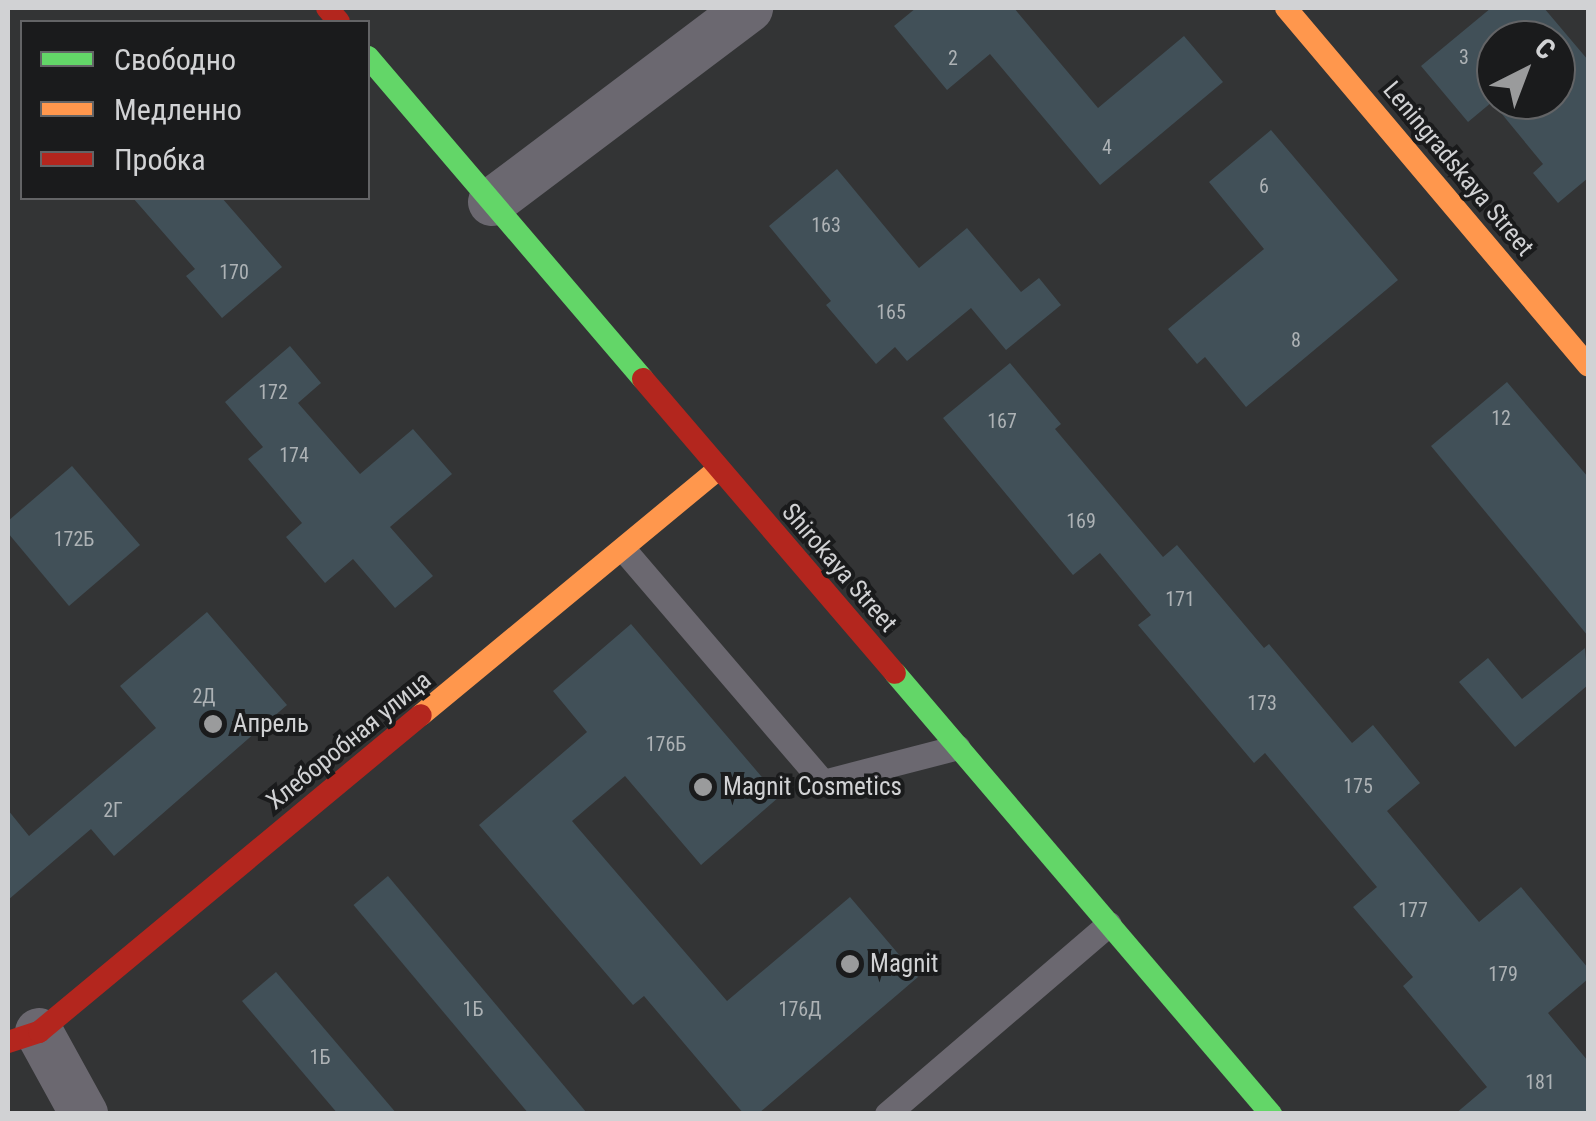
<!DOCTYPE html>
<meta charset="utf-8">
<style>
body{margin:0}
#map{position:relative;width:1596px;height:1121px;overflow:hidden;background:#333435;font-family:"Roboto Condensed",sans-serif}
div>[style]{position:absolute}
[style*='--x']{left:calc(var(--x)*1px);top:calc(var(--y)*1px);width:calc(var(--w)*1px);rotate:calc(var(--a)*1deg)}
.building>*{inset:0;background:#415058;transform-origin:0 0}
.lane>*{height:25px;margin:-12.5px;padding:0 12.5px;transform-origin:12.5px;border-radius:12.5px;background:#6b6870}
.street>*{height:48px;margin:-24px;padding:0 24px;transform-origin:24px;border-radius:24px;background:#6b6870}
.fast>*{height:22px;margin:-11px;padding:0 11px;transform-origin:11px;border-radius:11px;background:#63d668}
.slow>*{height:22px;margin:-11px;padding:0 11px;transform-origin:11px;border-radius:11px;background:#ff974d}
.jam>*{height:22px;margin:-11px;padding:0 11px;transform-origin:11px;border-radius:11px;background:#b3261e}
.dots>*{width:28px;height:28px;translate:-50% -50%;box-sizing:border-box;border:5px solid #1a1b1c;border-radius:50%}
span{translate:-50% -50%;white-space:nowrap;text-align:center;line-height:1.15;-webkit-text-stroke:8px #1a1b1c;paint-order:stroke}
.number-label{font-size:20px;color:#adb2b5}
.number-label span{-webkit-text-stroke-width:0}
.street-label{font-size:25px;color:#d1d2d4}
.poi-label{font-size:25px;color:#d1d2d4}
.left{translate:0 -50%;text-align:left}
.frame{position:absolute;inset:0;border:10px solid #d1d2d4;pointer-events:none}
.legend{position:absolute;left:20px;top:20px;width:350px;height:180px;box-sizing:border-box;background:#1a1b1c;border:2px solid #636466;margin:0;padding:12px 18px;list-style:none;font-size:30px;color:#d1d2d4}
.legend li{display:flex;align-items:center;gap:20px;height:50px}
.legend b{width:50px;border:2px solid #636466}
.north{position:absolute;left:1476px;top:20px;width:100px;height:100px;box-sizing:border-box;background:#1a1b1c;border:2px solid #636466;border-radius:50%;rotate:42deg;font-size:28px;font-weight:700;line-height:40px;text-align:center;color:#d1d2d4}
.north::after{content:'';display:block;margin:auto;width:35px;height:45px;background:#9a9b9c;clip-path:polygon(50% 0,100% 100%,50% 72%,0 100%)}
</style>
<div id="map">
<div class="building">
<div style="clip-path:polygon(916px 8px,1014px 8px,1098px 108px,1184px 36px,1223px 82px,1100px 185px,990px 54px,947px 90px,894px 26px)"></div>
<div style="clip-path:polygon(evenodd,1491px 8px,1544px 8px,1588px 60px,1588px 178px,1558px 203px,1533px 173px,1543px 164px,1492px 102px,1468px 122px,1421px 66px,1491px 8px,1496px 40px,1556px 40px,1556px 100px,1496px 100px,1496px 40px)"></div>
<div style="clip-path:polygon(1271px 130px,1398px 280px,1246px 407px,1205px 357px,1197px 364px,1168px 329px,1264px 249px,1209px 182px)"></div>
<div style="clip-path:polygon(837px 169px,919px 268px,967px 228px,1021px 292px,1039px 278px,1061px 305px,1006px 350px,971px 308px,907px 361px,895px 347px,876px 364px,826px 305px,831px 301px,769px 226px)"></div>
<div style="clip-path:polygon(133px 198px,222px 198px,282px 267px,222px 318px,186px 276px,195px 269px)"></div>
<div style="clip-path:polygon(290px 346px,321px 383px,298px 403px,360px 474px,413px 429px,452px 474px,390px 527px,433px 576px,395px 608px,353px 559px,325px 583px,286px 537px,302px 523px,248px 459px,263px 447px,225px 402px)"></div>
<div style="clip-path:polygon(1010px 363px,1061px 424px,1055px 429px,1163px 557px,1177px 545px,1264px 648px,1269px 644px,1352px 743px,1373px 725px,1420px 783px,1387px 811px,1479px 922px,1521px 887px,1588px 968px,1588px 979px,1548px 1013px,1588px 1061px,1588px 1114px,1455px 1114px,1487px 1087px,1403px 986px,1413px 977px,1353px 907px,1377px 887px,1265px 753px,1254px 763px,1170px 663px,1138px 625px,1151px 615px,1100px 553px,1073px 575px,943px 418px)"></div>
<div style="clip-path:polygon(1507px 382px,1588px 477px,1588px 636px,1431px 446px)"></div>
<div style="clip-path:polygon(72px 466px,140px 545px,69px 606px,8px 533px,8px 521px)"></div>
<div style="clip-path:polygon(207px 612px,287px 705px,114px 856px,91px 829px,8px 900px,8px 810px,29px 836px,156px 728px,120px 686px)"></div>
<div style="clip-path:polygon(631px 624px,779px 797px,701px 865px,625px 776px,572px 821px,727px 1001px,850px 897px,918px 977px,758px 1114px,744px 1114px,644px 996px,633px 1005px,479px 825px,587px 732px,553px 691px)"></div>
<div style="clip-path:polygon(1585px 648px,1588px 685px,1515px 747px,1459px 682px,1488px 658px,1522px 699px)"></div>
<div style="left:388px;top:876px;width:313px;height:45px;rotate:50deg"></div>
<div style="clip-path:polygon(276px 972px,397px 1114px,338px 1114px,242px 1001px)"></div>
</div>
<div class="lane">
<div style="--x:624;--y:550;--w:306;--a:49.4"></div>
<div style="--x:823;--y:782;--w:139;--a:-14.5"></div>
<div style="--x:887;--y:1114;--w:292;--a:-40.6"></div>
</div>
<div class="street">
<div style="--x:492;--y:202;--w:322;--a:-37"></div>
<div style="--x:39;--y:1032;--w:94;--a:61.2"></div>
</div>
<div class="fast">
<div style="--x:368;--y:57;--w:423;--a:49.5"></div>
<div style="--x:895;--y:673;--w:580;--a:49.55"></div>
</div>
<div class="slow">
<div style="--x:1286;--y:8;--w:468;--a:49.8"></div>
<div style="--x:421;--y:715;--w:386;--a:-39.6"></div>
</div>
<div class="jam">
<div style="--x:327;--y:8;--w:18;--a:49"></div>
<div style="--x:643;--y:379;--w:387;--a:49.4"></div>
<div style="--x:8;--y:1042;--w:33;--a:-18"></div>
<div style="--x:39;--y:1032;--w:496;--a:-39.7"></div>
</div>
<div class="dots">
<div style="left:213px;top:724px;background:#9a9b9c"></div>
<div style="left:703px;top:787px;background:#9a9b9c"></div>
<div style="left:850px;top:964px;background:#9a9b9c"></div>
</div>
<div class="number-label">
<span style="left:1464px;top:57px">3</span>
<span style="left:953px;top:58px">2</span>
<span style="left:1107px;top:147px">4</span>
<span style="left:1264px;top:186px">6</span>
<span style="left:826px;top:225px">163</span>
<span style="left:234px;top:272px">170</span>
<span style="left:891px;top:312px">165</span>
<span style="left:1296px;top:340px">8</span>
<span style="left:273px;top:392px">172</span>
<span style="left:1501px;top:418px">12</span>
<span style="left:1002px;top:421px">167</span>
<span style="left:294px;top:455px">174</span>
<span style="left:1081px;top:521px">169</span>
<span style="left:74px;top:539px">172Б</span>
<span style="left:1180px;top:599px">171</span>
<span style="left:204px;top:696px">2Д</span>
<span style="left:1262px;top:703px">173</span>
<span style="left:666px;top:744px">176Б</span>
<span style="left:1358px;top:786px">175</span>
<span style="left:113px;top:810px">2Г</span>
<span style="left:1413px;top:910px">177</span>
<span style="left:1503px;top:974px">179</span>
<span style="left:473px;top:1009px">1Б</span>
<span style="left:800px;top:1009px">176Д</span>
<span style="left:320px;top:1057px">1Б</span>
<span style="left:1540px;top:1082px">181</span>
</div>
<div class="street-label">
<span style="left:1458px;top:169px;rotate:50deg">Leningradskaya Street</span>
<span style="left:839px;top:568px;rotate:49deg">Shirokaya Street</span>
<span style="left:349px;top:741px;rotate:-39deg">Хлеборобная улица</span>
</div>
<div class="poi-label">
<span class="left" style="left:233px;top:724px">Апрель</span>
<span class="left" style="left:723px;top:787px">Magnit Cosmetics</span>
<span class="left" style="left:870px;top:964px">Magnit</span>
</div>
<div class="frame"></div>
<ul class="legend">
<li><b style="height:12px;background:#63d668"></b>Свободно</li>
<li><b style="height:12px;background:#ff974d"></b>Медленно</li>
<li><b style="height:12px;background:#b3261e"></b>Пробка</li>
</ul>
<div class="north">С</div>
</div>
